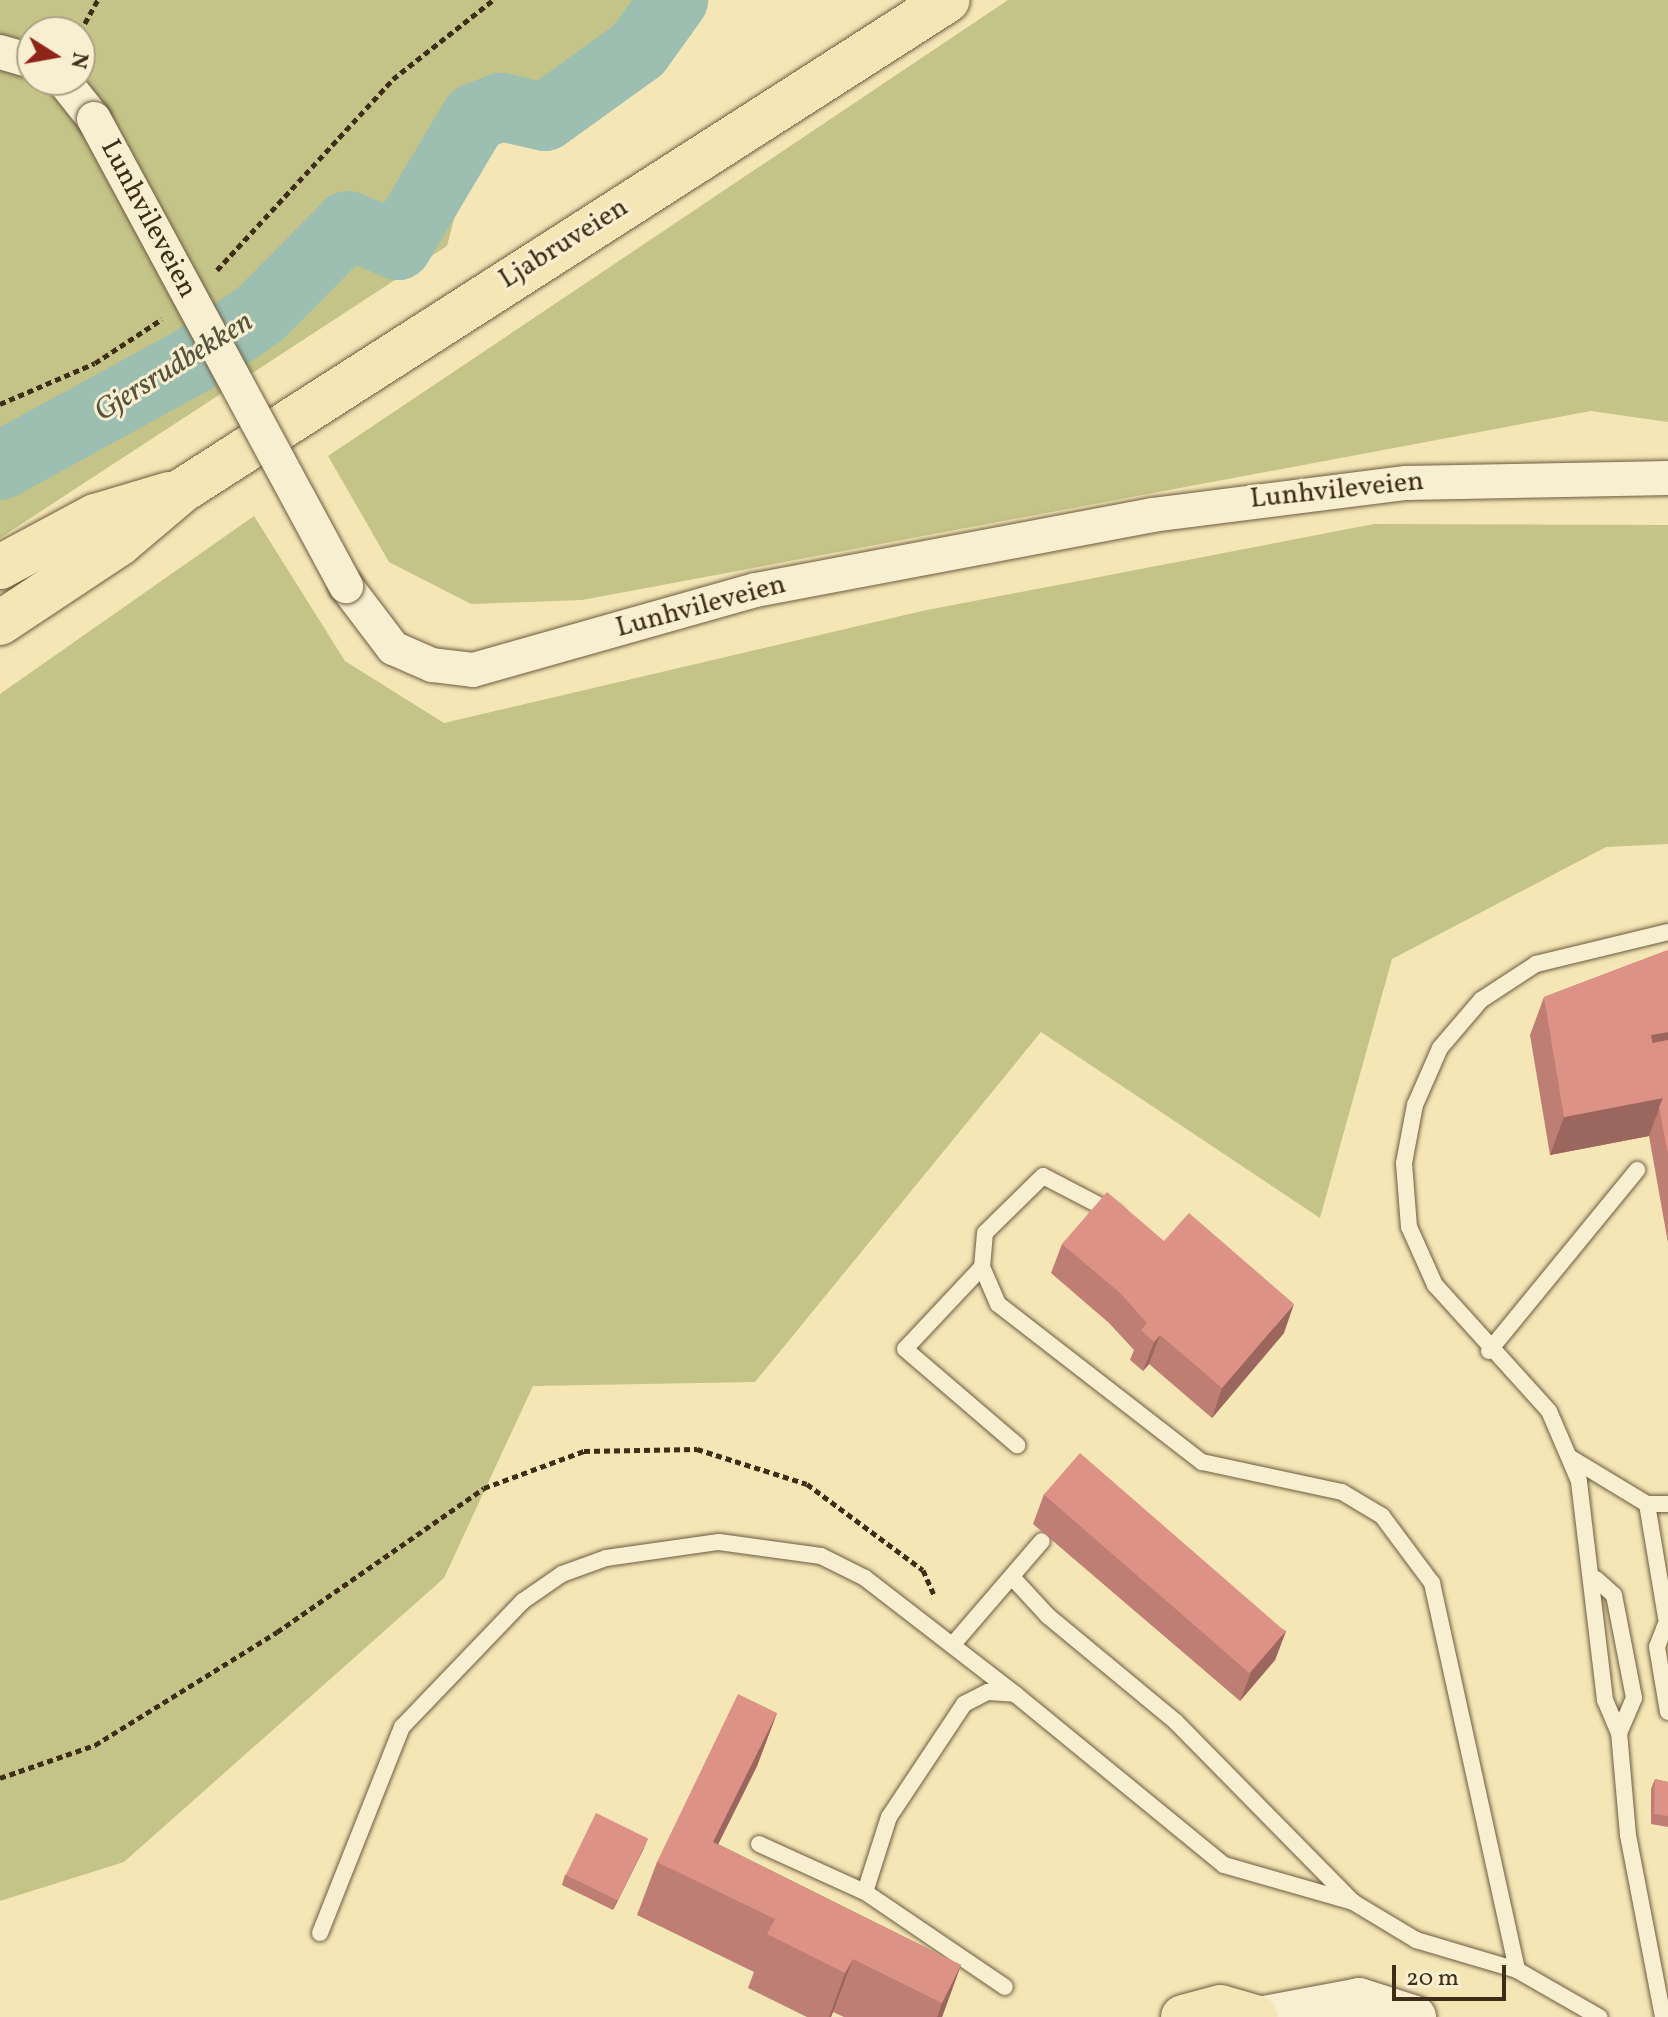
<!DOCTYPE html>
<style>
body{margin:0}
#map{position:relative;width:1668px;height:2017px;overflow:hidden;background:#f5e6b6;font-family:Vollkorn,serif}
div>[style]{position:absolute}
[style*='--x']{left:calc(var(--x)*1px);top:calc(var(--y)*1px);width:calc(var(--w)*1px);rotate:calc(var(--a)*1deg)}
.green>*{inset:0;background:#c4c388}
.river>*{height:68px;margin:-34px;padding:0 34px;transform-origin:34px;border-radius:34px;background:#9cbfb2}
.path>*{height:5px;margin-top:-2.5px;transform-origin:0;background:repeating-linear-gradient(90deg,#3f2e17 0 6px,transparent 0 10px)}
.roads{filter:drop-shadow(0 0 2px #6c5c3f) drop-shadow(0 0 2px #6c5c3f)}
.service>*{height:16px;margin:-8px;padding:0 8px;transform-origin:8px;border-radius:8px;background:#f8efd0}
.minor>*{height:34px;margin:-17px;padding:0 17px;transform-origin:17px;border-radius:17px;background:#f8efd0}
.tertiary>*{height:42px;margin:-21px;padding:0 21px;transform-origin:21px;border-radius:21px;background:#f8efd0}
.primary>*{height:44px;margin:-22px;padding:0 22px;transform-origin:22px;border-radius:22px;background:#f5e6b6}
.trunk>*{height:44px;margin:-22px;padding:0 22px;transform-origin:22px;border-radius:22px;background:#f5e6b6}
.bridges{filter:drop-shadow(0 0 2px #6c5c3f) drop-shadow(0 0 2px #6c5c3f)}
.minor-bridge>*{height:34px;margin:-17px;padding:0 17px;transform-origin:17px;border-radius:17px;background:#f8efd0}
.wall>*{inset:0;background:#be7e73}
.shaded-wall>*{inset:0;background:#9b665e}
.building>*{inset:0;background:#dd9286;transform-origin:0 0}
span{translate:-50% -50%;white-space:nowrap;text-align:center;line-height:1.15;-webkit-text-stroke:6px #f8efd0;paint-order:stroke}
.street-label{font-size:28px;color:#3f2e17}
.water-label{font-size:30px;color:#56523e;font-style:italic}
.north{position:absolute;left:16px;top:16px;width:80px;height:80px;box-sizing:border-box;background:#f8efd0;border:2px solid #aea286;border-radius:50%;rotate:101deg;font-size:22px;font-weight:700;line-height:32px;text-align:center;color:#3f2e17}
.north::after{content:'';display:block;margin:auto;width:28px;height:36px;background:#8f2418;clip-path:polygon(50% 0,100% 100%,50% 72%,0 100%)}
.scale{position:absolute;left:1392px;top:1965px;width:114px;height:36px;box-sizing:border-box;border:4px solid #3f2e17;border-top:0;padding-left:10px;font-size:24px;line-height:28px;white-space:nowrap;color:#3f2e17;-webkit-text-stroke:6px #f8efd0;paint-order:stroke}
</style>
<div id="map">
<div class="green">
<div style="clip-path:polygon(evenodd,0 0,674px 0,468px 166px,447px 246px,0 538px,0 0,32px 32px,80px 32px,80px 80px,32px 80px,32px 32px)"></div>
<div style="clip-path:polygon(1008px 0,1668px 0,1668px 422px,1591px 411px,582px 600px,471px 604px,389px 562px,328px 456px)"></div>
<div style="clip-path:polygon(254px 516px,345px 661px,444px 723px,922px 611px,1374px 524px,1668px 525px,1668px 844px,1606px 847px,1392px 959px,1320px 1218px,1041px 1032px,755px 1382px,533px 1386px,444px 1578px,124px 1862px,0 1901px,0 694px)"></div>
</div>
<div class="river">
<div style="--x:0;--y:466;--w:217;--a:-28.7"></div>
<div style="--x:190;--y:362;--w:85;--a:-34.4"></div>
<div style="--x:260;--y:314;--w:125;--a:-45.3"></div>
<div style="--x:348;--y:225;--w:54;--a:22.8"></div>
<div style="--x:398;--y:246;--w:150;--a:-59.2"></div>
<div style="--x:475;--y:117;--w:28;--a:-21"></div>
<div style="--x:501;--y:107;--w:45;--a:12.8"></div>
<div style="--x:545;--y:117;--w:115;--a:-35.8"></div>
<div style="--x:638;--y:50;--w:62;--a:-54.2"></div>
</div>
<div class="path">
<div style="--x:80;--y:32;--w:37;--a:-61"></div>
<div style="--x:217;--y:270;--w:260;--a:-47.3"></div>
<div style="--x:393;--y:79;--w:127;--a:-38.3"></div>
<div style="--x:0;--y:404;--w:103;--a:-23.3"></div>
<div style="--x:95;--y:363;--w:80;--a:-33.3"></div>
<div style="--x:0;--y:1778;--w:101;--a:-19.2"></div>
<div style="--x:95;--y:1745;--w:214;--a:-31.8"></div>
<div style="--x:277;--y:1632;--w:252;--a:-34.8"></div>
<div style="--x:484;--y:1488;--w:107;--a:-20.3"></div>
<div style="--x:584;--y:1451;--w:113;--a:-1"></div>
<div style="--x:697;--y:1449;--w:115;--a:17.7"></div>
<div style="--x:807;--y:1484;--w:144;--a:36.6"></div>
<div style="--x:923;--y:1570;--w:27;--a:66"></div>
</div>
<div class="roads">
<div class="service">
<div style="--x:1116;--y:1214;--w:82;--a:-152.5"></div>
<div style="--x:1043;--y:1176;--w:81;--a:135.5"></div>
<div style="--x:985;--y:1233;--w:34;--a:95"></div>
<div style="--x:982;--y:1267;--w:40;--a:66.6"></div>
<div style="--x:998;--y:1304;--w:258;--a:37.8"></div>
<div style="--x:1202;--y:1462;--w:143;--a:12.1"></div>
<div style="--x:1342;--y:1492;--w:47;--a:31"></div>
<div style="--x:1382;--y:1516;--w:84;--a:53.3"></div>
<div style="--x:1432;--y:1583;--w:396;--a:77.6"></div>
<div style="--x:982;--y:1267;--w:112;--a:133.2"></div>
<div style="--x:905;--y:1349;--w:148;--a:40.6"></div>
<div style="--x:1489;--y:1351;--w:234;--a:-50.7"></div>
<div style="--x:1571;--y:1458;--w:89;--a:31.2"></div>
<div style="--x:1668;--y:1504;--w:21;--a:180"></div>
<div style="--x:1647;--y:1504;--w:127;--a:80.5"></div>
<div style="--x:1012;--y:1577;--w:53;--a:47.3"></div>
<div style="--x:1048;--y:1616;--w:166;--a:39.6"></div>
<div style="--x:1176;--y:1722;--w:252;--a:45.5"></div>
<div style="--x:1353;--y:1902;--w:74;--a:31.1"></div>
<div style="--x:1416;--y:1940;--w:105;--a:16.5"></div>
<div style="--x:1517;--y:1970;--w:95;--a:29.8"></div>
<div style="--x:1596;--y:1579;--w:24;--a:42"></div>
<div style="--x:1614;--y:1595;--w:105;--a:79"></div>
<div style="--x:1634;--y:1698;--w:38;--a:113"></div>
<div style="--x:1665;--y:1626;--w:22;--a:111"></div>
<div style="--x:1657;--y:1647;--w:66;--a:80.4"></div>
<div style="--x:955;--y:1642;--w:133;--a:-49.3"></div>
<div style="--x:759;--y:1844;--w:116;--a:24.4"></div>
<div style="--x:865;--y:1892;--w:79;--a:-72.3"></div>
<div style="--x:889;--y:1817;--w:136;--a:-56.4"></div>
<div style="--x:964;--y:1704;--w:27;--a:-27"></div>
<div style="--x:988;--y:1692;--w:27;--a:4"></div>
<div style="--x:1015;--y:1694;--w:270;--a:39.3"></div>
<div style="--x:1224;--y:1865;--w:134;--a:16"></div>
<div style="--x:865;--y:1892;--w:169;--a:34.2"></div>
<div style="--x:320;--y:1933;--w:222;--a:-68.3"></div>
<div style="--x:402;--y:1727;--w:175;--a:-46.2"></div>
<div style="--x:523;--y:1601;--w:47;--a:-34.7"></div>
<div style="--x:562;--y:1574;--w:47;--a:-20"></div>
<div style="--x:606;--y:1558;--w:114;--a:-8.1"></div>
<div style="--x:719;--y:1542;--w:103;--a:7.8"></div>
<div style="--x:821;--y:1556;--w:49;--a:26.6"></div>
<div style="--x:865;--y:1578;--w:190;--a:37.7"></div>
<div style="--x:1663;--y:2017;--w:185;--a:-100.9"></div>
<div style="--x:1628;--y:1835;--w:102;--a:-95"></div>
<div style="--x:1619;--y:1733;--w:36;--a:-113"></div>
<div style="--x:1605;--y:1700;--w:221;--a:-96.8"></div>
<div style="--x:1579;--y:1481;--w:76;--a:-113.2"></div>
<div style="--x:1549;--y:1411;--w:170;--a:-132.1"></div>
<div style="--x:1435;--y:1285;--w:64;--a:-114.1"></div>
<div style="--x:1409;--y:1227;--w:64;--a:-94.5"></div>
<div style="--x:1404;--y:1163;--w:59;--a:-79.3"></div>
<div style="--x:1415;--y:1105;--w:62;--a:-66.3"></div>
<div style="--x:1440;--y:1048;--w:63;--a:-49.5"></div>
<div style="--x:1481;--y:1000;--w:66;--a:-33.2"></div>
<div style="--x:1536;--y:964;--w:136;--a:-13.6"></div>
</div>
<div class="minor">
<div style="--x:0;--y:52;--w:33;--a:16"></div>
<div style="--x:63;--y:80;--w:50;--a:51.5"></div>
<div style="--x:346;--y:586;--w:78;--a:52.8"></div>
<div style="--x:393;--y:648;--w:43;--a:23.6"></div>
<div style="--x:432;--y:665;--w:41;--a:7"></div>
<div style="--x:473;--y:670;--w:294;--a:-15.8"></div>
<div style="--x:756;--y:590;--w:403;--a:-10.7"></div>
<div style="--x:1152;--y:515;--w:256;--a:-7.2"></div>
<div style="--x:1406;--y:483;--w:262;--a:-1.1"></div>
</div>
<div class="tertiary">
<div style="--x:1265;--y:2017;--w:96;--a:-10.8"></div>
<div style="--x:1359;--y:1999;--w:59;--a:17.8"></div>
</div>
<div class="primary">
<div style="--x:0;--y:567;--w:108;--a:-28.2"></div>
<div style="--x:95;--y:516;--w:77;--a:-16.6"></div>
<div style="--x:0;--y:623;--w:143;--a:-33.6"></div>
<div style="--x:119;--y:544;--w:84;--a:-40.2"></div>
<div style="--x:183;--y:490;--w:908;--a:-32.64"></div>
</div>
<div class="trunk">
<div style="--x:1183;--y:2017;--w:38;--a:-15"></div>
<div style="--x:1220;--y:2007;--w:37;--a:16"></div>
</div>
</div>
<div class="bridges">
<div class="minor-bridge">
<div style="--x:94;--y:119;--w:531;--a:61.65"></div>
</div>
</div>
<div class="wall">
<div style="clip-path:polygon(1668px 950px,1668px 1243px,1649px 1136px,1550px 1155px,1530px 1035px,1544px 997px)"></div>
<div style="clip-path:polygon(1164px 1241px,1284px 1333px,1212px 1418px,1149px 1364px,1143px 1371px,1130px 1360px,1134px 1350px,1109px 1323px,1051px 1273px,1062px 1244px)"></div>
<div style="clip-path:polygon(1044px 1494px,1286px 1631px,1275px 1660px,1240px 1701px,1033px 1524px)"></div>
<div style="clip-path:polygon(777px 1713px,757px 1766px,718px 1844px,961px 1965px,942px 2017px,844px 2017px,833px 2012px,831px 2017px,807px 2017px,748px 1988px,754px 1972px,637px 1915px,657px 1862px)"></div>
<div style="clip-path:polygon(1655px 1779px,1668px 1782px,1668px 1827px,1651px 1824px,1651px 1789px)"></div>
<div style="clip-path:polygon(644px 1848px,613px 1910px,562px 1885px,565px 1875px)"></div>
</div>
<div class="shaded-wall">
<div style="clip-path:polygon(1668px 1032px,1668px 1067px,1637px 1073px,1651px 1035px)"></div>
<div style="clip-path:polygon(1663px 1098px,1649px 1136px,1550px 1155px,1564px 1117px)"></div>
<div style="clip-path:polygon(1294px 1304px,1284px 1333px,1212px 1418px,1222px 1388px)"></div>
<div style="clip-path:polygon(1160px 1335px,1149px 1364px,1143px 1371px,1154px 1342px)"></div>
<div style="clip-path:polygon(1286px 1631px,1275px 1660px,1240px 1701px,1251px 1672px)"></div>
<div style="clip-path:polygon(777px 1713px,757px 1766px,699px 1883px,713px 1842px)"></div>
<div style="clip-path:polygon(648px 1838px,644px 1848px,613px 1910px,617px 1900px)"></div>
<div style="clip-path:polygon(853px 1959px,833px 2012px,831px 2017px,829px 2017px,845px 1973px)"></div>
<div style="clip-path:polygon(961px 1965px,942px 2017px,937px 2017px,942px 2003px)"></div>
</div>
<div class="building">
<div style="clip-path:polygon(1668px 950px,1668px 1032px,1651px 1035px,1663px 1098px,1564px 1117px,1544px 997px)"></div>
<div style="clip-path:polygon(1668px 1040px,1668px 1155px,1659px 1107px,1663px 1098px,1652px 1043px)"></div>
<div style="clip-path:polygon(1107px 1192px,1164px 1241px,1189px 1213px,1294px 1304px,1222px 1388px,1160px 1335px,1154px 1342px,1141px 1330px,1147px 1323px,1120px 1293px,1062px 1244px)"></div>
<div style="left:1080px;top:1453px;width:272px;height:55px;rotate:41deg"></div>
<div style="clip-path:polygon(738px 1694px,777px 1713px,713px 1842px,961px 1965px,942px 2003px,853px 1959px,845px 1973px,767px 1934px,775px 1919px,657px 1862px)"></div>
<div style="clip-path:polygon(1655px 1779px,1668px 1782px,1668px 1816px,1654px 1814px)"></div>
<div style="left:596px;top:1813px;width:58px;height:69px;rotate:26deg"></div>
</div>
<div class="street-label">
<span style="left:148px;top:219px;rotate:62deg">Lunhvileveien</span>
<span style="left:564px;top:244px;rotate:-32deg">Ljabruveien</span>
<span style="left:1337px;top:491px;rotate:-6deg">Lunhvileveien</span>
<span style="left:701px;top:607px;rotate:-15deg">Lunhvileveien</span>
</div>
<div class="water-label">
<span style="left:174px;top:367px;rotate:-32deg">Gjersrudbekken</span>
</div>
<div class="north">N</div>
<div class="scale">20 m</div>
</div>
